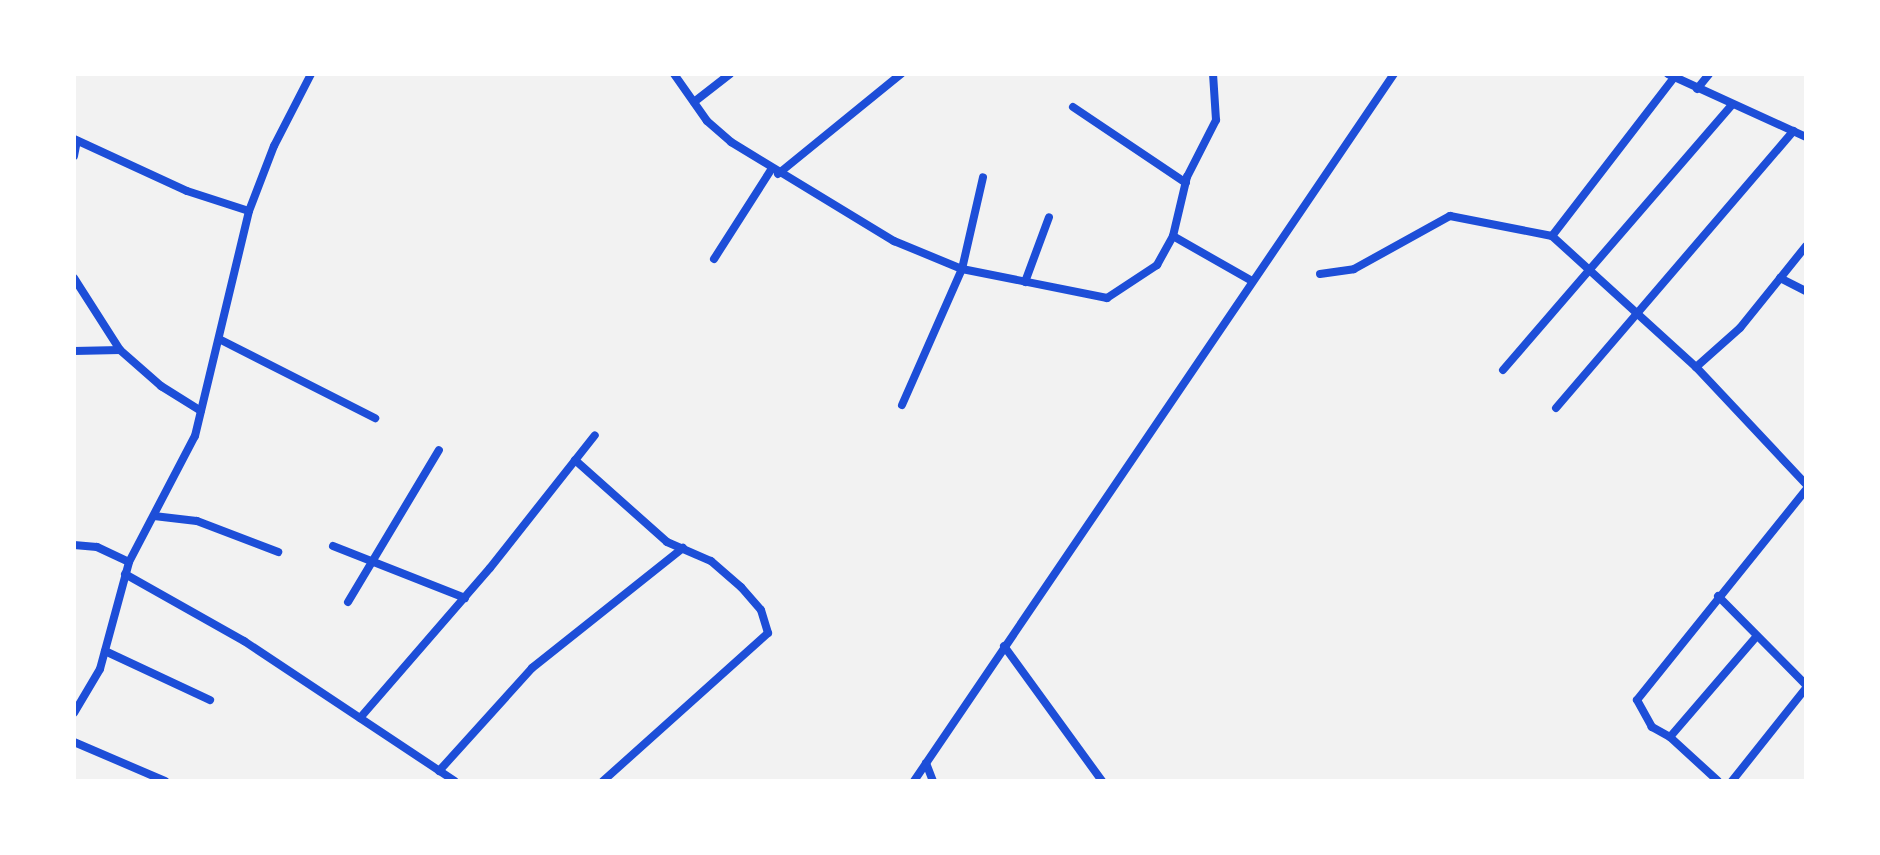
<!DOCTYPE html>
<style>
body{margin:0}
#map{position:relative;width:1880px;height:855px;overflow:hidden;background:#f2f2f2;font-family:"IBM Plex Sans",sans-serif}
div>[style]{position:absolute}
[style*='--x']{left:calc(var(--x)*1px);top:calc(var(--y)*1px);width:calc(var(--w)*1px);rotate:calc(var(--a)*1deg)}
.minor>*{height:8px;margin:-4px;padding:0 4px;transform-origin:4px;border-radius:4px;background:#1d4ed8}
span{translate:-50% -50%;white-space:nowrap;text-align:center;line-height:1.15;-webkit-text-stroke:6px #fff;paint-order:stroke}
.frame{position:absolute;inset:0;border:76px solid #fff;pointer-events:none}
</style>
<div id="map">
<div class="minor">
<div style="--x:674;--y:74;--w:57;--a:54.9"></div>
<div style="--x:707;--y:121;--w:32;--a:41"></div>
<div style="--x:731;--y:142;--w:191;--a:31.3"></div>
<div style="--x:894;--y:241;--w:74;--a:22.4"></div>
<div style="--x:962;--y:269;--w:148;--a:11.3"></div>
<div style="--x:1107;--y:298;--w:60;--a:-33.4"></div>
<div style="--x:1157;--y:265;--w:33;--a:-61"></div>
<div style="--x:1173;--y:236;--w:61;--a:-76.7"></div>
<div style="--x:1187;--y:177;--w:64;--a:-63"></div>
<div style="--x:1216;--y:120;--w:46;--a:-93.7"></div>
<div style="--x:1668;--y:74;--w:152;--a:24.5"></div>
<div style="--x:1697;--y:89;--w:19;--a:-51"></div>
<div style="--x:694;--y:102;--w:46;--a:-37.9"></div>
<div style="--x:1073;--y:107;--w:136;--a:33.9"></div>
<div style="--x:74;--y:139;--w:124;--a:24.7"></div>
<div style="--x:187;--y:191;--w:65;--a:17.9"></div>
<div style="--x:74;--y:156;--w:15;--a:-79"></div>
<div style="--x:778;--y:174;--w:159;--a:-39.1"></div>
<div style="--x:1173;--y:236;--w:91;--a:29.7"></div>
<div style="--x:1552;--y:236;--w:197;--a:-52.4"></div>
<div style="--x:1806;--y:246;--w:105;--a:128.8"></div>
<div style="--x:1740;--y:328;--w:59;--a:138.4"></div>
<div style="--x:1696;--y:367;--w:161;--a:46.8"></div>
<div style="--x:714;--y:259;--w:106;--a:-57.4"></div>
<div style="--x:1320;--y:274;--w:34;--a:-8"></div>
<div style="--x:1354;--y:269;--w:110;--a:-28.9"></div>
<div style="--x:1450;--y:216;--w:104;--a:11.1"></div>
<div style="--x:1552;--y:236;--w:195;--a:42.3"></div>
<div style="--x:74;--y:278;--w:85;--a:57.4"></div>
<div style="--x:120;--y:350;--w:55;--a:41.3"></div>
<div style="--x:161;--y:386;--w:47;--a:32"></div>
<div style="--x:1780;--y:278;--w:29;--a:27"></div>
<div style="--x:1025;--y:282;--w:69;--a:-69.7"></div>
<div style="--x:221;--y:340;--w:173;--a:26.9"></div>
<div style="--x:74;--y:351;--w:46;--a:-1.2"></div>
<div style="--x:1503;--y:370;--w:350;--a:-49.2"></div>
<div style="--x:902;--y:405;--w:149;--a:-66.2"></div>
<div style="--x:962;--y:269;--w:94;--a:-77.1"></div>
<div style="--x:1556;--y:408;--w:365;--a:-49.4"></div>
<div style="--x:575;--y:460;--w:123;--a:41.7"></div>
<div style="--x:667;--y:542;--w:48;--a:23.4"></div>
<div style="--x:711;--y:561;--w:40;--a:41"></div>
<div style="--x:741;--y:587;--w:30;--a:49"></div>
<div style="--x:761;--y:610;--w:24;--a:73"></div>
<div style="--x:768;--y:633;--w:222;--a:138.1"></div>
<div style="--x:154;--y:516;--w:43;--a:6.6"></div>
<div style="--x:197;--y:521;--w:87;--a:20.9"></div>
<div style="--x:74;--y:545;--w:23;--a:5"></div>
<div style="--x:97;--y:547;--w:35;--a:25"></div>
<div style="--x:333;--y:546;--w:142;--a:21.5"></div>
<div style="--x:125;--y:574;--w:137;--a:29.4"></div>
<div style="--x:244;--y:641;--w:253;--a:33.6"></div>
<div style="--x:1718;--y:596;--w:125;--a:45.3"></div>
<div style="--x:348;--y:602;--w:177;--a:-59.1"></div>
<div style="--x:1004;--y:646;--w:167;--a:54"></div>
<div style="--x:105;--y:651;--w:116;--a:25"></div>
<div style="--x:74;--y:713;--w:51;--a:-59.4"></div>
<div style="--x:100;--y:669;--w:111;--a:-74.8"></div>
<div style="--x:129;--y:562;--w:142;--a:-62.4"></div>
<div style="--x:195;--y:436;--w:231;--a:-76.5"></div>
<div style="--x:249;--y:211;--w:70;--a:-69"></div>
<div style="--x:274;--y:146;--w:81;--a:-62.8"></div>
<div style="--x:360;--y:718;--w:198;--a:-49.1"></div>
<div style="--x:490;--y:568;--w:169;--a:-51.7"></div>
<div style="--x:1670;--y:737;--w:133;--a:-49.3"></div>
<div style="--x:74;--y:742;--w:99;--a:23.2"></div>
<div style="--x:926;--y:763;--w:19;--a:69"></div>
<div style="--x:439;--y:771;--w:139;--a:-47.9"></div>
<div style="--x:532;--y:668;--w:193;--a:-38.5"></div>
<div style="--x:914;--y:781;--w:855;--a:-55.83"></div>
<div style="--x:1718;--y:781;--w:65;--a:-137.5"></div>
<div style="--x:1670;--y:737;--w:21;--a:-151"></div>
<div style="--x:1652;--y:727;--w:31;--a:-119"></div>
<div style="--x:1637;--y:700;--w:270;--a:-51.2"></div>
<div style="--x:1732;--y:781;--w:119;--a:-51.5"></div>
</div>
<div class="frame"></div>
</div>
